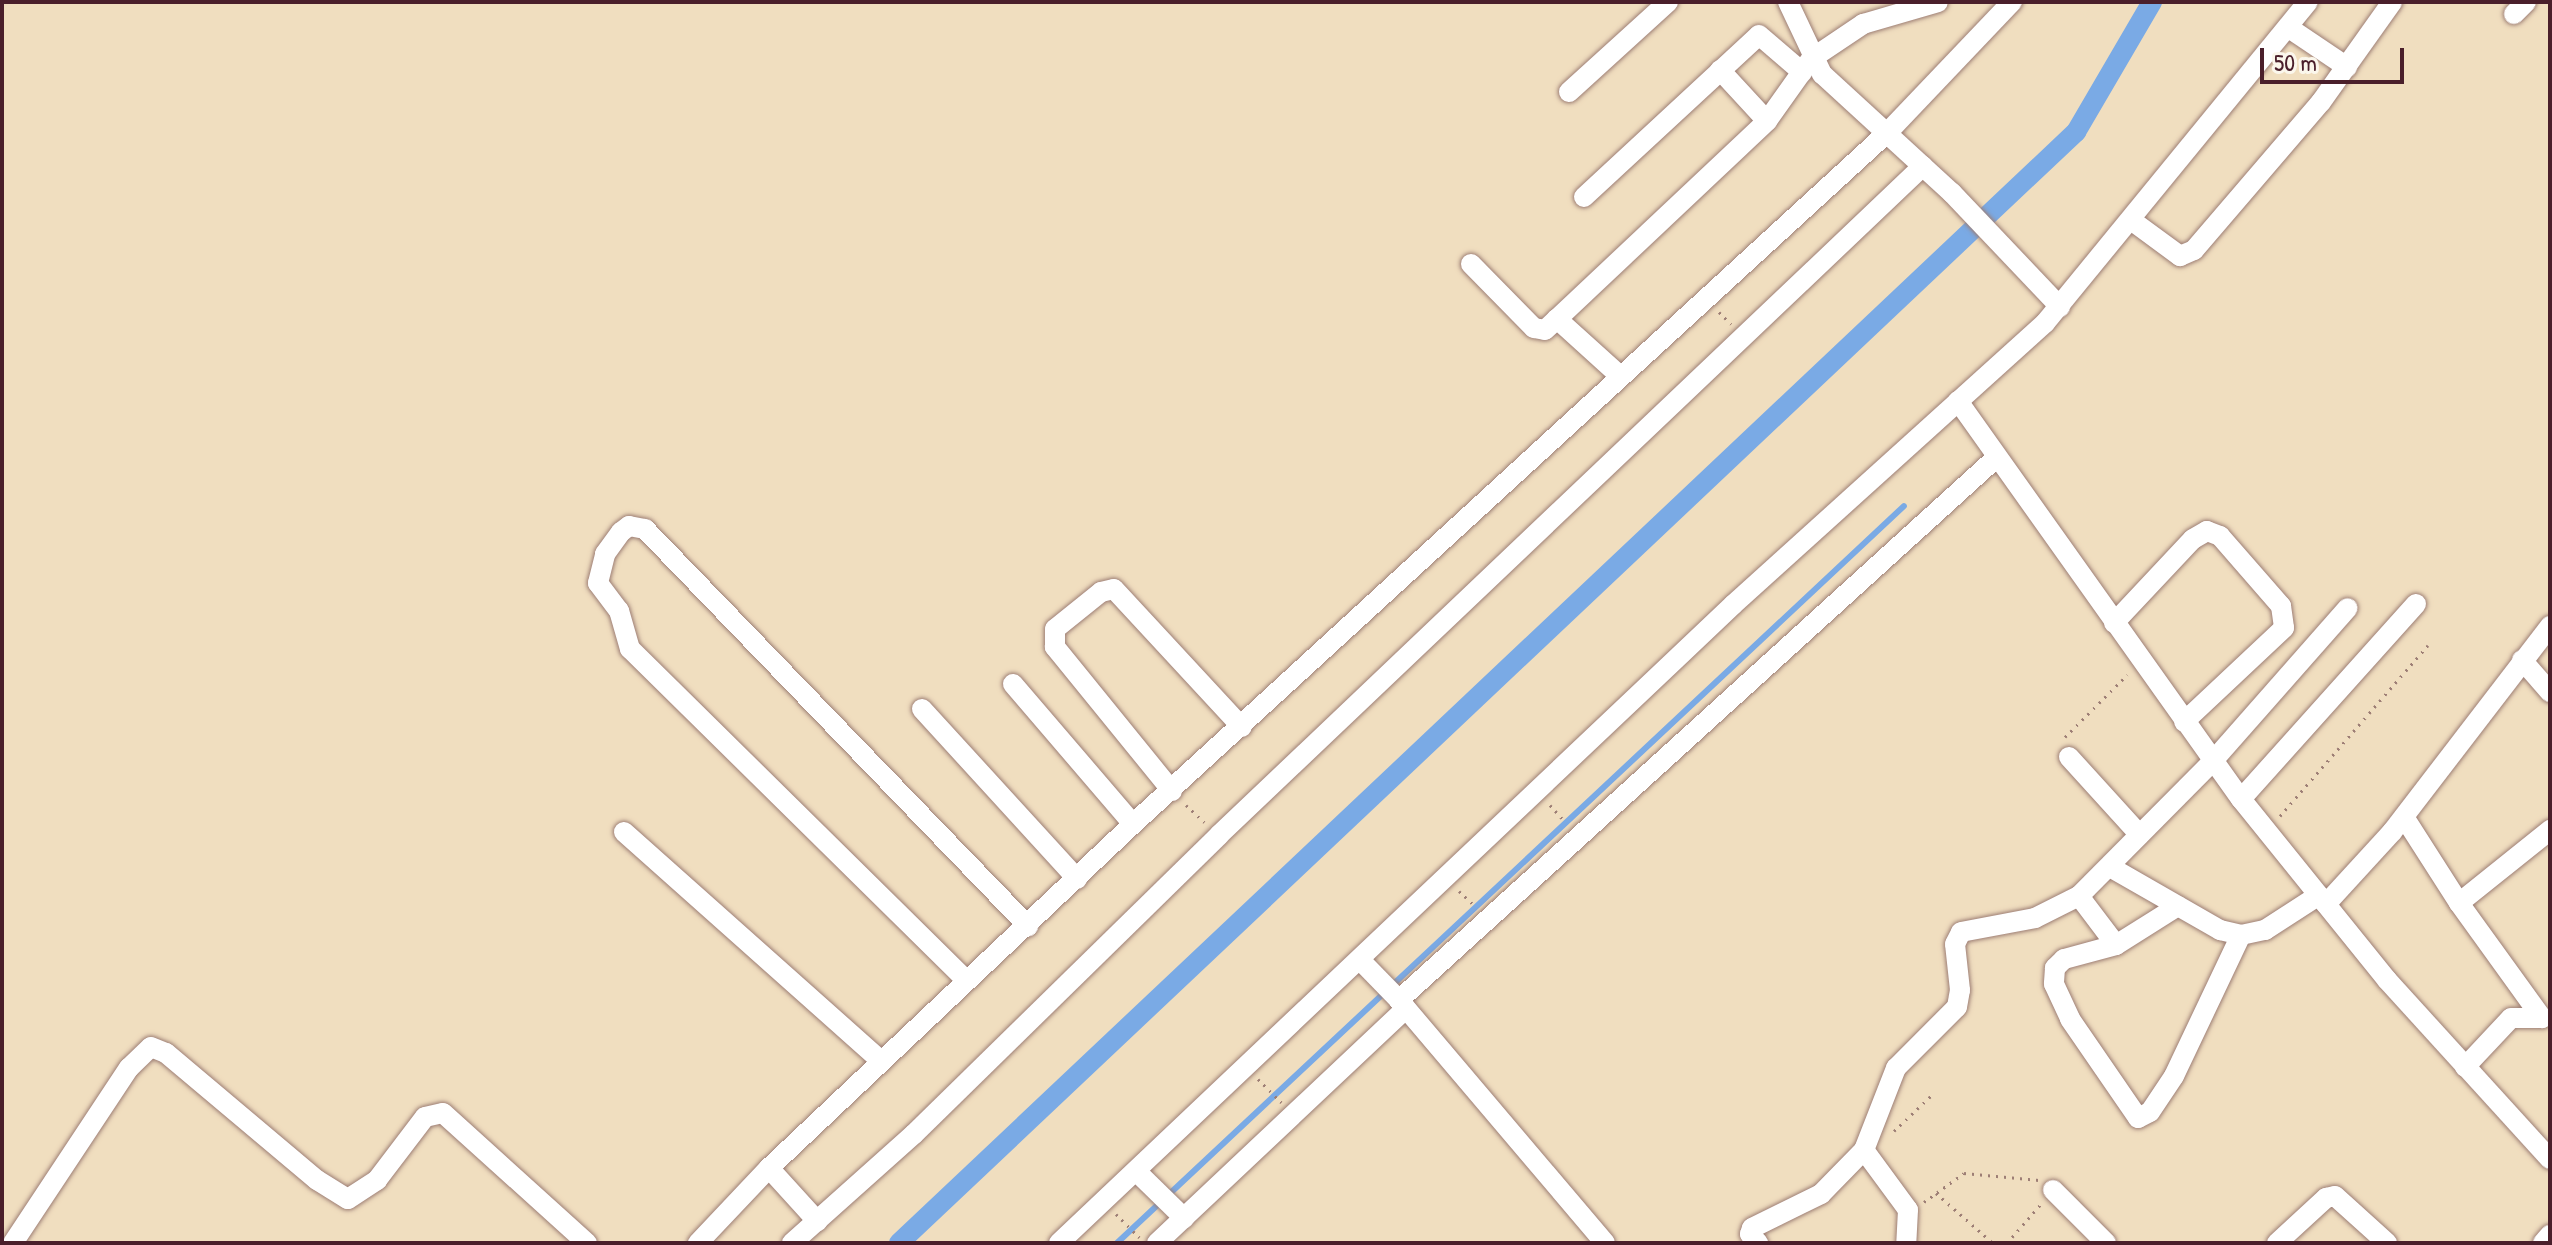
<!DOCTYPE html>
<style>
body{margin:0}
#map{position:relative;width:2552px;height:1245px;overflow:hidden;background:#f0debf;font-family:"Patrick Hand",sans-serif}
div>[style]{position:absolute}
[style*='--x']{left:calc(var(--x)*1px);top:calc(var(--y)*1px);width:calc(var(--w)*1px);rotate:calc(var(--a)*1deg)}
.stream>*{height:6px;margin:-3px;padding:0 3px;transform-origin:3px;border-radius:3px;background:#7aaae5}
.canal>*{height:20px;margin:-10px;padding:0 10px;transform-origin:10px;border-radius:10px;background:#7aaae5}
.path>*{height:3px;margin-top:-1.5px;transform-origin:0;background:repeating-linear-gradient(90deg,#9d7e75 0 2px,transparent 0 8px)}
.roads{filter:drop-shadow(0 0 2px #9d7e75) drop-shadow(0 0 2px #9d7e75)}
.minor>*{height:20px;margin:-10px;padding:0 10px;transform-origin:10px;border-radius:10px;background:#fff}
span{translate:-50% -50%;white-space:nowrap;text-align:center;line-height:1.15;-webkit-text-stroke:6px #fbf7ec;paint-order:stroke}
.frame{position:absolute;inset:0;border:4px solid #4a1f2b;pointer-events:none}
.scale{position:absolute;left:2260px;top:48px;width:144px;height:36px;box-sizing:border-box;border:4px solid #4a1f2b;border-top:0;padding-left:10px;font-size:24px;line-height:28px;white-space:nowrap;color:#4a1f2b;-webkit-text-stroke:6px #fbf7ec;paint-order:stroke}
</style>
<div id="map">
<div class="stream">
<div style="--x:1117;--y:1243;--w:1078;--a:-43.12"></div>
</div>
<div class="canal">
<div style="--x:899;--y:1243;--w:1619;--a:-43.35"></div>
<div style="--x:2076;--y:132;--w:151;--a:-59.7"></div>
</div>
<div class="path">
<div style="--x:1719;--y:312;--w:17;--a:45"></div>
<div style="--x:2065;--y:737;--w:88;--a:-45"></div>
<div style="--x:1186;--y:805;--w:25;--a:43"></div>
<div style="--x:1550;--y:805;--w:24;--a:48"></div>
<div style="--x:2280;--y:816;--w:226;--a:-49.1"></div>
<div style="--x:1459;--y:891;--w:21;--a:43"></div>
<div style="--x:1258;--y:1079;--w:33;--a:45"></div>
<div style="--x:1894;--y:1131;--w:52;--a:-43.5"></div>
<div style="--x:1936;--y:1193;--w:76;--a:41.3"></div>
<div style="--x:1924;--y:1202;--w:49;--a:-35.9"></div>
<div style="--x:1964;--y:1173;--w:75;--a:5.3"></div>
<div style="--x:1116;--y:1214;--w:33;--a:45"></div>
<div style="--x:2007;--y:1243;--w:52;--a:-48.9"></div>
</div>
<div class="roads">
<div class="minor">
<div style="--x:1788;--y:2;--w:80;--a:64.7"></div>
<div style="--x:1822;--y:74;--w:176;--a:42.5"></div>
<div style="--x:1952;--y:193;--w:157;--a:46.5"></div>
<div style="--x:2514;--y:14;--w:17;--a:-45"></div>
<div style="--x:2289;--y:28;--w:70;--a:33.9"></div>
<div style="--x:1720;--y:70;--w:69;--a:47.3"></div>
<div style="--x:1569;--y:92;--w:134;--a:-42.3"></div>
<div style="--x:1584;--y:197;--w:238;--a:-42.8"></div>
<div style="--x:1759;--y:35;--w:57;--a:40.7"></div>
<div style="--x:2131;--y:220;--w:61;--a:36.3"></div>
<div style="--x:2180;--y:256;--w:15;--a:-23"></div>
<div style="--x:2194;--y:250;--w:195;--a:-49.4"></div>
<div style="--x:2321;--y:102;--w:123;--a:-54.6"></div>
<div style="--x:1471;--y:264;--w:90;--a:45.5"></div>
<div style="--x:1534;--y:328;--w:11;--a:10"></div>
<div style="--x:1545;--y:330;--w:16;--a:-43"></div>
<div style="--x:1619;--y:375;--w:84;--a:-137.9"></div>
<div style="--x:1557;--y:319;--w:289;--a:-43.3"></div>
<div style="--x:1767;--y:121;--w:76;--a:-54.6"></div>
<div style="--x:1811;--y:59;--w:63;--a:-33.9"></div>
<div style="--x:1863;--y:24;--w:78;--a:-16.3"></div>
<div style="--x:1958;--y:401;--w:488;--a:54.6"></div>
<div style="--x:2241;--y:799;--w:233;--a:51.1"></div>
<div style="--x:2387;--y:980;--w:242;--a:47.7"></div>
<div style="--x:2114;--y:623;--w:115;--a:-46.8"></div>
<div style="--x:2193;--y:539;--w:16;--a:-30"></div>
<div style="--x:2207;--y:531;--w:14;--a:21"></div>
<div style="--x:2220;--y:536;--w:93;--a:48.9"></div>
<div style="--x:2281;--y:606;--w:22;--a:82"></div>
<div style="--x:2284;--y:628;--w:137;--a:136.8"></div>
<div style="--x:2522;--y:660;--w:43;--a:48.8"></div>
<div style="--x:1013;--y:684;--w:184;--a:49.4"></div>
<div style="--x:922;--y:709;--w:230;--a:47.6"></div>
<div style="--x:2069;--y:757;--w:105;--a:47.7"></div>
<div style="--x:1172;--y:791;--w:186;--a:-129.1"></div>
<div style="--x:1055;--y:647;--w:18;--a:-90"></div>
<div style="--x:1055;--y:629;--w:59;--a:-38.8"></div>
<div style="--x:1101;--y:592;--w:13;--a:-13"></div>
<div style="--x:1114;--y:589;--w:188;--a:47.2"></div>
<div style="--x:2241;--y:799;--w:262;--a:-48.1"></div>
<div style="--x:2404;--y:817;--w:102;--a:57.4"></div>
<div style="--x:2459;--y:903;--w:117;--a:-38.7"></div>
<div style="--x:624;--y:832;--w:344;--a:41.7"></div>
<div style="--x:2110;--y:867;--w:127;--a:29.8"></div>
<div style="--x:2220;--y:930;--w:22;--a:13"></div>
<div style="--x:2241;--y:935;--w:25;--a:-12"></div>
<div style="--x:2265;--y:930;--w:64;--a:-32.9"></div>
<div style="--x:2079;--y:896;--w:61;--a:52.9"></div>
<div style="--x:2116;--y:945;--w:54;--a:164.9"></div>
<div style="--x:2064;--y:959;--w:13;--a:135"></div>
<div style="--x:2055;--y:968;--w:16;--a:94"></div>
<div style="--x:2054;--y:984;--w:38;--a:65"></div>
<div style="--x:2070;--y:1019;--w:120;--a:55.5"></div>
<div style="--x:2138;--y:1118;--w:13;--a:-27"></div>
<div style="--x:2150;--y:1112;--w:43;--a:-56.3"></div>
<div style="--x:2174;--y:1076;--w:156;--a:-64.6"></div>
<div style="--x:2459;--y:903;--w:142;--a:54.2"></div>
<div style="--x:2326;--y:904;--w:98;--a:-47.5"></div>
<div style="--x:2392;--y:832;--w:260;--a:-52.5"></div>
<div style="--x:2116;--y:945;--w:73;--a:-32.2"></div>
<div style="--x:1361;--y:961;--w:54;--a:45.7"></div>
<div style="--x:966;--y:980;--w:472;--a:-135.4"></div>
<div style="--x:630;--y:649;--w:40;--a:-106"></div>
<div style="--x:619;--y:611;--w:35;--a:-127"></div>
<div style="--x:598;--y:583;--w:30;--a:-76"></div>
<div style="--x:605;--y:554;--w:27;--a:-54"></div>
<div style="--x:621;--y:532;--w:10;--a:-37"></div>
<div style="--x:629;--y:526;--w:16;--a:11"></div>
<div style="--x:645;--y:529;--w:552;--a:46.03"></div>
<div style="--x:2465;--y:1067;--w:67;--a:-46.8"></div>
<div style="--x:2511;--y:1018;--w:31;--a:0"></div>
<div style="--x:1864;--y:1150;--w:74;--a:53.7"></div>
<div style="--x:1908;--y:1210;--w:33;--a:93"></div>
<div style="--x:769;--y:1168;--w:501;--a:-43.38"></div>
<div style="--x:1133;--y:824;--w:1024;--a:-42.51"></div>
<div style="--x:1888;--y:132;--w:180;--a:-46.4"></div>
<div style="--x:1137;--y:1172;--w:66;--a:44.4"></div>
<div style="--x:2053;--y:1190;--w:75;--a:45"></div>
<div style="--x:13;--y:1243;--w:210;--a:-56.5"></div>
<div style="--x:129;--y:1068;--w:30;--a:-44"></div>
<div style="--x:151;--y:1047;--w:16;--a:22"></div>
<div style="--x:166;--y:1053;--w:197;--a:40.1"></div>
<div style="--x:317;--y:1180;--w:36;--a:32"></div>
<div style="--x:348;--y:1199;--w:35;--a:-33"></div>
<div style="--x:377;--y:1180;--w:79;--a:-52.7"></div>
<div style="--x:425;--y:1117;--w:18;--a:-13"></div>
<div style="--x:443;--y:1113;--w:194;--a:42.1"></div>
<div style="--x:698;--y:1243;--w:103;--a:-46.6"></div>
<div style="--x:769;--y:1168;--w:72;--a:47.8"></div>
<div style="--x:792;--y:1243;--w:164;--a:-41.8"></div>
<div style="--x:914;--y:1134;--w:427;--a:-44.4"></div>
<div style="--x:1219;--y:835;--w:971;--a:-43.54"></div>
<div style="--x:1059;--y:1243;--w:929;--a:-43.43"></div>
<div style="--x:1734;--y:604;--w:419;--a:-42.1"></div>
<div style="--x:2045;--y:323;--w:415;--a:-50.7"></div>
<div style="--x:1157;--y:1243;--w:342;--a:-43.3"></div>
<div style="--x:1605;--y:1243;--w:319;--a:-130.3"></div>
<div style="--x:1399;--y:1000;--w:806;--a:-42.24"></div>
<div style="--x:1758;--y:1243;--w:12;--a:-132"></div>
<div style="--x:1750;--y:1234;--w:6;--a:-72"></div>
<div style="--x:1752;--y:1228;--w:77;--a:-26.2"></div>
<div style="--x:1821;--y:1194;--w:62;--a:-45.7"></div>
<div style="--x:1864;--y:1150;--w:88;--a:-68.7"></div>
<div style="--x:1896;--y:1068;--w:86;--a:-45"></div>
<div style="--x:1957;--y:1007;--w:17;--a:-80"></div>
<div style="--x:1960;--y:990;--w:46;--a:-96.2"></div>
<div style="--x:1955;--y:944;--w:13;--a:-63"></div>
<div style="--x:1961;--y:932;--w:75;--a:-10.7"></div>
<div style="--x:2035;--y:918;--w:49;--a:-26.6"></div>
<div style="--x:2079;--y:896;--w:189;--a:-45.2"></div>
<div style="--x:2212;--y:762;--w:205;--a:-48.6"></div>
<div style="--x:2277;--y:1243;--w:67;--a:-42.6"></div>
<div style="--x:2326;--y:1198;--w:9;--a:-13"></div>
<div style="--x:2335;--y:1196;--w:70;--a:42.1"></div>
<div style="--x:2543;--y:1243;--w:11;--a:-49"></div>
</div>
</div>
<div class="frame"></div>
<div class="scale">50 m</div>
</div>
